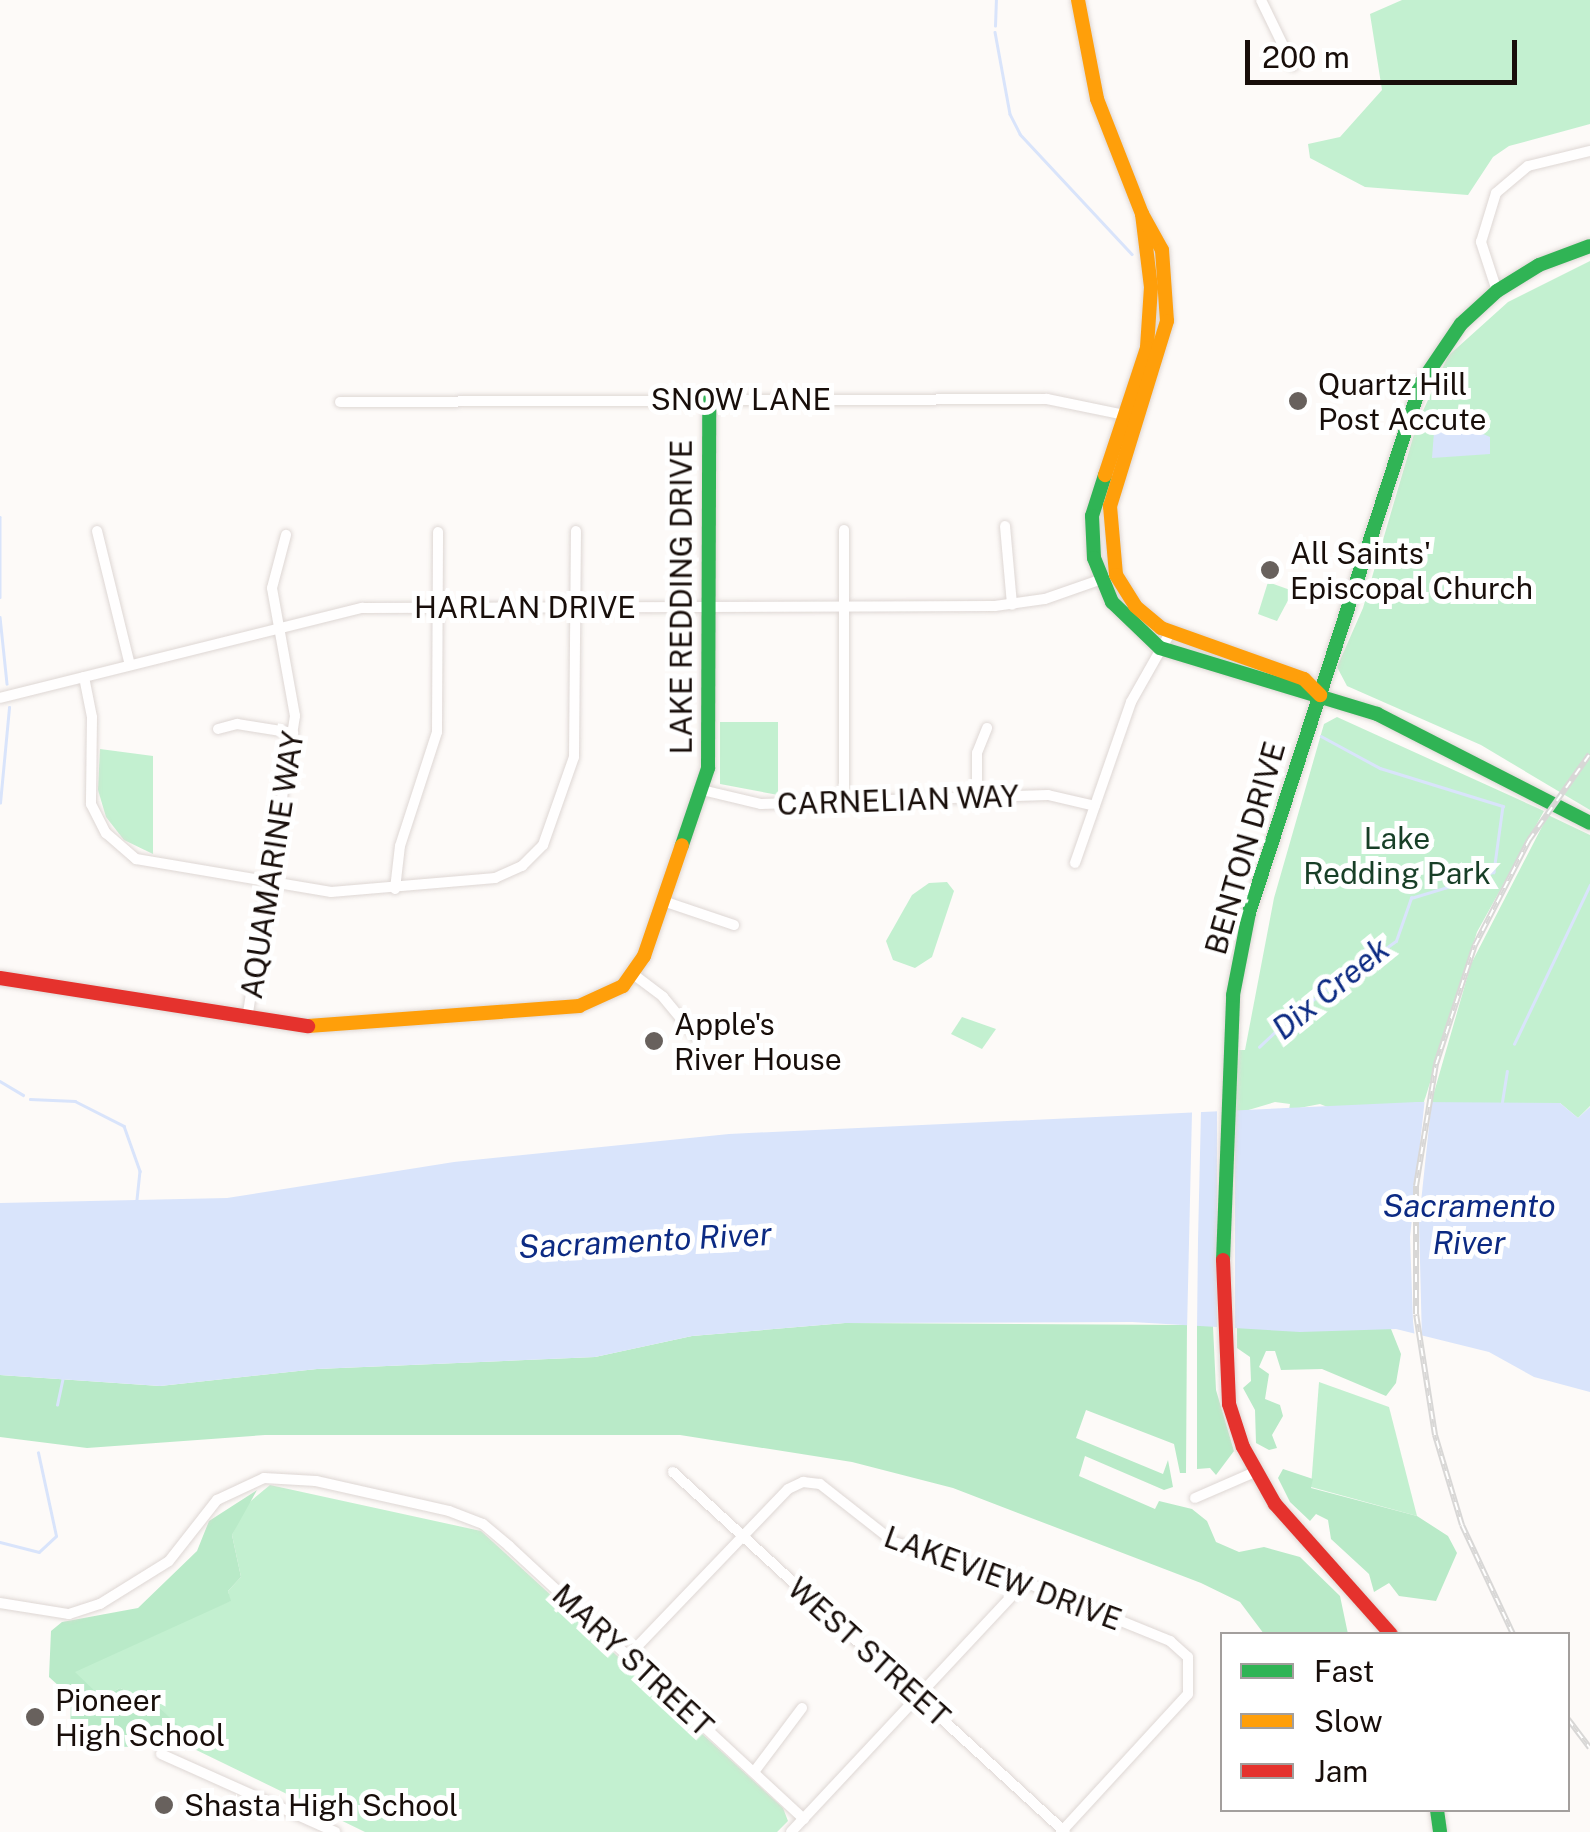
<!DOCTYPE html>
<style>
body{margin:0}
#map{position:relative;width:1590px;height:1832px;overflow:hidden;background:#fdfaf8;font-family:"Public Sans",sans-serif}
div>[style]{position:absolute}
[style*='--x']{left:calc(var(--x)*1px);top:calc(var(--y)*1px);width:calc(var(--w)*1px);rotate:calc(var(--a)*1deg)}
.green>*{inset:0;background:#c3f0d0}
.forest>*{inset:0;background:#b9eac8}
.water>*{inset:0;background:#d9e4fb}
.pier>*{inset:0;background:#fdfaf8;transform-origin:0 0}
.stream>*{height:2.5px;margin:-1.25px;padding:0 1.25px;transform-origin:1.25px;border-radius:1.25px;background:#d9e4fb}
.roads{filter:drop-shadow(0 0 2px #ded7d4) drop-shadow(0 0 2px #ded7d4)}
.street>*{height:10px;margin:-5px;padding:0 5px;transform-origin:5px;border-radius:5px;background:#fffefe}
.fast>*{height:14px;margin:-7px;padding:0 7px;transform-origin:7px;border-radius:7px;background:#30b455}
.slow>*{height:14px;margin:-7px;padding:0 7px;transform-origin:7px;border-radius:7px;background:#ff9f0a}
.jam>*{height:14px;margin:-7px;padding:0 7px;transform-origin:7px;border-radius:7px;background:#e5322d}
.rail>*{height:6px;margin-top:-3px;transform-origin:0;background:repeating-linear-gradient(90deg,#fff 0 8px,#d8d7d6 0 16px);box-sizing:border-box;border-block:2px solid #d8d7d6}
.dots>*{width:28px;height:28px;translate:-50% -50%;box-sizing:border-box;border:5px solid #fff;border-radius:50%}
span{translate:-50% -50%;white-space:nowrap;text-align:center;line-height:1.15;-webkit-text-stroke:10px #fff;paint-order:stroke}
.poi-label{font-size:30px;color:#180e0a}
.left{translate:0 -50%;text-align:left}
.street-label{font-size:30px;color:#180e0a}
.park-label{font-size:30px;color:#183f27}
.water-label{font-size:32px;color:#0c2a83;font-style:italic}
.legend{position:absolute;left:1220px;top:1632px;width:350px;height:180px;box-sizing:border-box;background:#fff;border:2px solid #a39f9d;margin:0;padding:12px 18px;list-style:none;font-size:30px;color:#180e0a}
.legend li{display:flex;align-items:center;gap:20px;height:50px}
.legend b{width:50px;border:2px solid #a39f9d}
.scale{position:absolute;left:1245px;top:40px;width:272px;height:45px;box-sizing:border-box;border:5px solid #180e0a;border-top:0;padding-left:12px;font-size:30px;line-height:35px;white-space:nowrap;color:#180e0a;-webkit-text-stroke:8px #fff;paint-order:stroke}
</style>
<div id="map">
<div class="green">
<div style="clip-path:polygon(1590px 0,1590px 124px,1509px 146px,1493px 157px,1468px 195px,1365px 187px,1310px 158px,1308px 144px,1340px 137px,1382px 90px,1370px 14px,1402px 0)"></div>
<div style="clip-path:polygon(1590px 261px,1590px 810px,1481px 745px,1347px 686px,1337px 667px,1363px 608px,1417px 424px,1448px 356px,1508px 302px)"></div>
<div style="clip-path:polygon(1268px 582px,1293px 591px,1277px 621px,1258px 614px)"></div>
<div style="clip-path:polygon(1337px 717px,1544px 811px,1477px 932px,1424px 1102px,1335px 1110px,1320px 1104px,1289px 1110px,1290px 1104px,1275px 1102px,1235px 1114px,1237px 1050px,1245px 1050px,1274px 898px,1324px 724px)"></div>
<div style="clip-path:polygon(720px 722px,778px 722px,778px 795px,720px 784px)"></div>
<div style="clip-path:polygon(100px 749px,153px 756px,153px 854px,124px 840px,106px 817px,98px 790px)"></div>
<div style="clip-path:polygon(1548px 815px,1590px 835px,1590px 1106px,1578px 1118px,1560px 1103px,1431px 1103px,1471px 964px)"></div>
<div style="clip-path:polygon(929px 883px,947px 882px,954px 891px,932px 957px,915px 968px,893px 960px,886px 941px,912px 895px)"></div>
<div style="clip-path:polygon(962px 1017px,996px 1029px,982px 1049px,951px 1034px)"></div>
<div style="clip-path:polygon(1319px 1382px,1389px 1407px,1417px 1516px,1311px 1487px)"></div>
<div style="clip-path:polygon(270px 1485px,481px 1531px,783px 1808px,788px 1821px,777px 1832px,365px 1832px,188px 1746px,183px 1731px,155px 1703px,120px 1688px,102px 1698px,81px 1685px,74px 1672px,84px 1663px,230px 1601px,228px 1591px,241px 1577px,232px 1535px,246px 1505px)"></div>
</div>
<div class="forest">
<div style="clip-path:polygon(845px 1323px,1187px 1325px,1186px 1473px,1180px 1473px,1174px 1444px,1086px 1410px,1076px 1438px,1163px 1474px,1168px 1460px,1173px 1487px,1164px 1490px,1085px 1456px,1079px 1476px,1155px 1509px,1159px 1501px,1192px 1509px,1207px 1521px,1216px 1542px,1239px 1552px,1264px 1547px,1300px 1557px,1340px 1596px,1348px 1634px,1264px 1634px,1240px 1602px,1201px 1583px,953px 1488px,852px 1462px,680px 1435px,265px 1435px,87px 1448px,0 1437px,0 1375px,160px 1386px,317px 1369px,595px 1357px,692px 1336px)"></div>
<div style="clip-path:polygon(1197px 1325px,1213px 1326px,1216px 1390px,1234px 1451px,1216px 1475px,1210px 1468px,1197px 1469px)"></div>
<div style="clip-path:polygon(1237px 1327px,1391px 1329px,1401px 1354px,1396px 1383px,1386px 1396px,1322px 1369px,1281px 1370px,1275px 1351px,1266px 1351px,1259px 1367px,1269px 1374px,1265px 1399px,1280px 1405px,1283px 1416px,1272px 1435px,1277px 1448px,1269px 1450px,1256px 1443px,1255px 1410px,1243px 1388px,1251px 1381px,1250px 1357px,1237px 1348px)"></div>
<div style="clip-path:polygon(1283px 1469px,1313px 1479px,1311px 1488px,1417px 1516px,1448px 1536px,1457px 1553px,1436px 1601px,1399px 1596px,1389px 1583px,1374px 1592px,1369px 1574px,1331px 1539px,1328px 1520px,1316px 1514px,1310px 1521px,1290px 1502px,1278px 1478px)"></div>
<div style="clip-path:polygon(257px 1490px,232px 1535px,241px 1577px,228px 1591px,231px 1601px,75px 1672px,102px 1698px,120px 1688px,155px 1703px,184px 1731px,188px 1746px,113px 1747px,70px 1737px,71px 1697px,49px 1677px,51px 1631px,62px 1622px,138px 1608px,197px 1551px,209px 1521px)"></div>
</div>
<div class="water">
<div style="clip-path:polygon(1463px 425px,1490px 437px,1490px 454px,1432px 458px,1434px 432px)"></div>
<div style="clip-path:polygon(1417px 1102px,1560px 1103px,1578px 1118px,1590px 1107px,1590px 1392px,1534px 1377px,1489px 1352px,1396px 1329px,1300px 1332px,1132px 1322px,845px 1323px,692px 1336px,595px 1357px,317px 1369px,160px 1386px,0 1375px,0 1203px,227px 1198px,454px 1162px,729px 1134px)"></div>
</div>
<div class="pier">
<div style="clip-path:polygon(1425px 1098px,1432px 1098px,1419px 1221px,1422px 1341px,1415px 1339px,1413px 1321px,1410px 1237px)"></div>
<div style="left:1217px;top:1109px;width:18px;height:222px"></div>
<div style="clip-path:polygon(1201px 1111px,1198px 1240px,1197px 1330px,1187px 1330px,1192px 1112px)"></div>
</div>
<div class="stream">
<div style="--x:995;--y:26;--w:26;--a:-88"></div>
<div style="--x:995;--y:32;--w:83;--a:79.6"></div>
<div style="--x:1010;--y:114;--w:22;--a:63"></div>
<div style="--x:1020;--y:134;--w:164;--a:47"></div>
<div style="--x:0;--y:517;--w:80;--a:90"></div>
<div style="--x:0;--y:617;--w:67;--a:84"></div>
<div style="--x:1321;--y:736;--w:67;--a:28.5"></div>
<div style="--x:1380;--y:768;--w:129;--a:17.2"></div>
<div style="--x:1503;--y:806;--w:67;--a:97.8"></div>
<div style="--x:1494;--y:872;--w:33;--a:159"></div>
<div style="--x:0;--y:803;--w:96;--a:-84.6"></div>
<div style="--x:1514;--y:1044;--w:176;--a:-64.5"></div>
<div style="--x:1259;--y:1047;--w:52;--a:-43.5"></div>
<div style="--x:1297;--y:1011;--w:121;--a:-35.3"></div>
<div style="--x:1396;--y:941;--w:46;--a:-70.8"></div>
<div style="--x:1411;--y:898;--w:45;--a:-16.8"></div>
<div style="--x:0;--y:1081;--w:27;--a:31"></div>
<div style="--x:30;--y:1099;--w:45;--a:2.5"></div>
<div style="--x:75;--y:1101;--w:55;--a:27"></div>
<div style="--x:124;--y:1126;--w:48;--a:70.4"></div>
<div style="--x:140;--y:1171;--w:29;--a:96"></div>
<div style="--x:1502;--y:1102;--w:31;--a:-81"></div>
<div style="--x:57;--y:1405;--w:29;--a:-78"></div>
<div style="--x:0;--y:1542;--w:40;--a:14.4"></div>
<div style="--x:39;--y:1552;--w:23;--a:-43"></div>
<div style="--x:56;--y:1536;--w:85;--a:-102.2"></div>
</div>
<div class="roads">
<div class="street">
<div style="--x:1261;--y:0;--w:73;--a:64.1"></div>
<div style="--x:1497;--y:291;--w:52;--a:-108.1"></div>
<div style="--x:1481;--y:242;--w:51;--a:-73"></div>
<div style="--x:1496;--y:193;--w:42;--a:-40.2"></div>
<div style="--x:1528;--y:166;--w:64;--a:-13.6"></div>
<div style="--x:340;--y:402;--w:707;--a:-0.24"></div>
<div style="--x:1047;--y:399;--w:85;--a:11.6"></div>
<div style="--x:1005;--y:526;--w:79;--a:84.9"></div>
<div style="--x:844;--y:530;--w:271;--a:90"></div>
<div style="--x:97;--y:531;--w:138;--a:76.2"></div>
<div style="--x:84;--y:677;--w:41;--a:78.7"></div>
<div style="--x:92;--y:717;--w:87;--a:90.7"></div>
<div style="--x:91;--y:804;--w:33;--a:63"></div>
<div style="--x:106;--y:833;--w:40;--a:41"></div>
<div style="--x:136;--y:859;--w:198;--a:9.6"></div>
<div style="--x:331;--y:892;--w:165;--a:-4.9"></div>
<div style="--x:495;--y:878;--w:30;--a:-24"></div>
<div style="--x:522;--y:866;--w:30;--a:-45"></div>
<div style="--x:543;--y:845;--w:93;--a:-70.6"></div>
<div style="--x:574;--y:757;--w:226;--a:-89.5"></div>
<div style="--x:0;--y:698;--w:373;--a:-14"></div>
<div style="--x:362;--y:608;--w:633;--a:-0.18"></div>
<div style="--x:995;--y:606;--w:50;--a:-8"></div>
<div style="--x:1045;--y:599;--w:64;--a:-19.3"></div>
<div style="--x:218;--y:729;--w:20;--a:-15"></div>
<div style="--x:237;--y:724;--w:57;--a:9.1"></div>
<div style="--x:702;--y:790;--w:61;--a:13.3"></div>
<div style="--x:761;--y:804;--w:287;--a:-1.8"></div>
<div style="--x:1048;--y:795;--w:48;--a:13.2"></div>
<div style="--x:977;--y:798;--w:45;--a:-90"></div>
<div style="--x:977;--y:753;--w:27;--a:-68"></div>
<div style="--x:1075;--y:863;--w:170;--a:-70.8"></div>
<div style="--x:1131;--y:702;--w:79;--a:-60.5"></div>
<div style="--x:395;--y:889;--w:43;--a:-83.4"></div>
<div style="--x:400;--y:846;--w:120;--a:-72"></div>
<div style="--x:437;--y:732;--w:200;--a:-89.7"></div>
<div style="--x:663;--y:901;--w:75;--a:18.7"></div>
<div style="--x:633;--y:974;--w:38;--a:37"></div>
<div style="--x:663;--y:997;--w:53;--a:50.3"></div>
<div style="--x:247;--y:1019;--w:307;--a:-81"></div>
<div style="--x:295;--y:716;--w:130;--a:-100.2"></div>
<div style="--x:272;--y:588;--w:55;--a:-75.2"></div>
<div style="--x:673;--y:1472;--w:532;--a:42.56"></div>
<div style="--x:1195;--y:1498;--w:65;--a:-23.4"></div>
<div style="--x:0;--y:1603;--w:70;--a:9.1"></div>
<div style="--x:69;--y:1614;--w:33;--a:-18"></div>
<div style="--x:100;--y:1604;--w:81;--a:-31.9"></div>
<div style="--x:169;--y:1561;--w:78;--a:-51.8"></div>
<div style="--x:217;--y:1500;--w:52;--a:-25.1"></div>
<div style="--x:264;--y:1478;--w:52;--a:3.3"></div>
<div style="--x:316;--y:1481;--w:136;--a:12.7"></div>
<div style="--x:449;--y:1511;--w:36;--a:21"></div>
<div style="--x:483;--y:1524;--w:34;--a:40"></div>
<div style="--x:509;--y:1546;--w:402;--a:42.8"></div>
<div style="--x:628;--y:1656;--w:231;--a:-46.2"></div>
<div style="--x:788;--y:1489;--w:17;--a:-25"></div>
<div style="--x:803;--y:1482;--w:17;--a:7"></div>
<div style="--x:820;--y:1484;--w:94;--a:38.1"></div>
<div style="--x:894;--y:1542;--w:137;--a:17"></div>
<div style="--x:1025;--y:1582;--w:157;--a:22.1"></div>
<div style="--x:1170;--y:1641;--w:24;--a:42"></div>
<div style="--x:1188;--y:1657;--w:37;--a:90"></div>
<div style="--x:1188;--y:1694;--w:188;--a:132.6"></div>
<div style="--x:161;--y:1754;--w:191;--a:24.1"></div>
<div style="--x:754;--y:1772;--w:80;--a:-53.1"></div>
<div style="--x:791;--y:1832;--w:342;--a:-46.9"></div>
</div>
<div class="fast">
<div style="--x:1105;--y:475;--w:43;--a:107.6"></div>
<div style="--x:1092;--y:516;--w:42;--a:87.3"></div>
<div style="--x:1094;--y:558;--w:48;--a:67.8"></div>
<div style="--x:1112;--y:602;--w:66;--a:43.8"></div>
<div style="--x:1160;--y:648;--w:227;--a:16.9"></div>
<div style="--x:1377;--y:714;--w:239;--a:27.1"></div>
<div style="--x:682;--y:845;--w:81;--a:-71.3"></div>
<div style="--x:708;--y:768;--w:369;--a:-89.8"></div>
<div style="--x:1223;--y:1260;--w:265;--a:-87.8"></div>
<div style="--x:1233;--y:995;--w:84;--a:-79"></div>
<div style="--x:1249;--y:913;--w:557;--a:-72.02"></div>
<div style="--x:1421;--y:383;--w:71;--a:-55.9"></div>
<div style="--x:1461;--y:324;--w:49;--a:-42.5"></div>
<div style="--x:1497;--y:291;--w:49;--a:-31.8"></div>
<div style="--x:1539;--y:265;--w:54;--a:-20.4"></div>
<div style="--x:1437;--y:1810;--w:22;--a:82"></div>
</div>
<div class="slow">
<div style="--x:1078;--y:0;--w:101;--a:79.1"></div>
<div style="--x:1097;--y:99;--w:123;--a:68.6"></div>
<div style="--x:1142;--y:214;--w:74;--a:83"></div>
<div style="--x:1151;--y:287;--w:61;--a:93.8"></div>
<div style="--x:1147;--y:348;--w:134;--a:108.3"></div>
<div style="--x:1142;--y:214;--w:41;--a:60.9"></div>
<div style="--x:1162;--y:250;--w:71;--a:86"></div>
<div style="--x:1167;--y:321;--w:194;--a:107.1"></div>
<div style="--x:1110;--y:506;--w:69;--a:85"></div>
<div style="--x:1116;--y:575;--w:36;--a:58"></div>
<div style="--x:1135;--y:606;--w:34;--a:40"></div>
<div style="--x:1161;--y:628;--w:152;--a:19.6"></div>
<div style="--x:1304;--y:679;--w:23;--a:45"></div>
<div style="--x:308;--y:1026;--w:272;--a:-4.2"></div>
<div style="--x:579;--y:1006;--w:48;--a:-24.4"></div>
<div style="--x:623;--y:986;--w:37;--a:-55"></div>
<div style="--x:644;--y:956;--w:117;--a:-71.1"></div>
</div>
<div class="jam">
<div style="--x:0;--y:978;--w:312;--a:8.9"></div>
<div style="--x:1223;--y:1260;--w:144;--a:87.6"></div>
<div style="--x:1229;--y:1404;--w:45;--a:72"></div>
<div style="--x:1243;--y:1447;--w:65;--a:60.7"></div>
<div style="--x:1275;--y:1504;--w:174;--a:48.3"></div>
</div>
</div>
<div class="rail">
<div style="--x:1513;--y:1634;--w:120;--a:-115.1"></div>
<div style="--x:1462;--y:1525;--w:94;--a:-106.7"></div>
<div style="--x:1435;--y:1435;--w:122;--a:-98.9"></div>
<div style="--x:1416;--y:1314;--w:128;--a:-90"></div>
<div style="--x:1416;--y:1186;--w:124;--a:-80.7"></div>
<div style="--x:1436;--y:1064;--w:125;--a:-71.9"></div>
<div style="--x:1475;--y:945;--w:118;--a:-62.8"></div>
<div style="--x:1529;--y:840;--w:105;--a:-54.7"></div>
<div style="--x:1568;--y:1719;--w:36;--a:53"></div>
</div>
<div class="dots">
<div style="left:1298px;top:401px;background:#68615d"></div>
<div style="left:1270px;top:570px;background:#68615d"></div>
<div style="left:654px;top:1041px;background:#68615d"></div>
<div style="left:35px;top:1717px;background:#68615d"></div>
<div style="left:164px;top:1805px;background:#68615d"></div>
</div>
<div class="poi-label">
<span class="left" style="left:1318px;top:401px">Quartz Hill<br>Post Accute</span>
<span class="left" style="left:1290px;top:570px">All Saints'<br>Episcopal Church</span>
<span class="left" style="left:674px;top:1041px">Apple's<br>River House</span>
<span class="left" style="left:55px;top:1717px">Pioneer<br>High School</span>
<span class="left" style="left:184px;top:1805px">Shasta High School</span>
</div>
<div class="street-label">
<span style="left:741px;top:399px">SNOW LANE</span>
<span style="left:681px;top:597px;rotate:-90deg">LAKE REDDING DRIVE</span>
<span style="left:525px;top:607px">HARLAN DRIVE</span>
<span style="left:898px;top:800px;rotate:-2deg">CARNELIAN WAY</span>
<span style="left:1245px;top:848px;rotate:-74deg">BENTON DRIVE</span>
<span style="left:272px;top:865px;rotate:-81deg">AQUAMARINE WAY</span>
<span style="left:1003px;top:1578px;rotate:20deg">LAKEVIEW DRIVE</span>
<span style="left:869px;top:1652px;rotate:42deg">WEST STREET</span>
<span style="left:633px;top:1660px;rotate:43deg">MARY STREET</span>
</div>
<div class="park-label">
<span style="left:1397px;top:855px">Lake<br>Redding Park</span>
</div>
<div class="water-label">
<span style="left:1331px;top:989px;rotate:-39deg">Dix Creek</span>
<span style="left:1469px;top:1225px">Sacramento<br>River</span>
<span style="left:645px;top:1241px;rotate:-3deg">Sacramento River</span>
</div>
<ul class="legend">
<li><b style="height:12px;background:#30b455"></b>Fast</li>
<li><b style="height:12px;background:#ff9f0a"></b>Slow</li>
<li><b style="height:12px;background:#e5322d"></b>Jam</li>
</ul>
<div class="scale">200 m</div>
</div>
